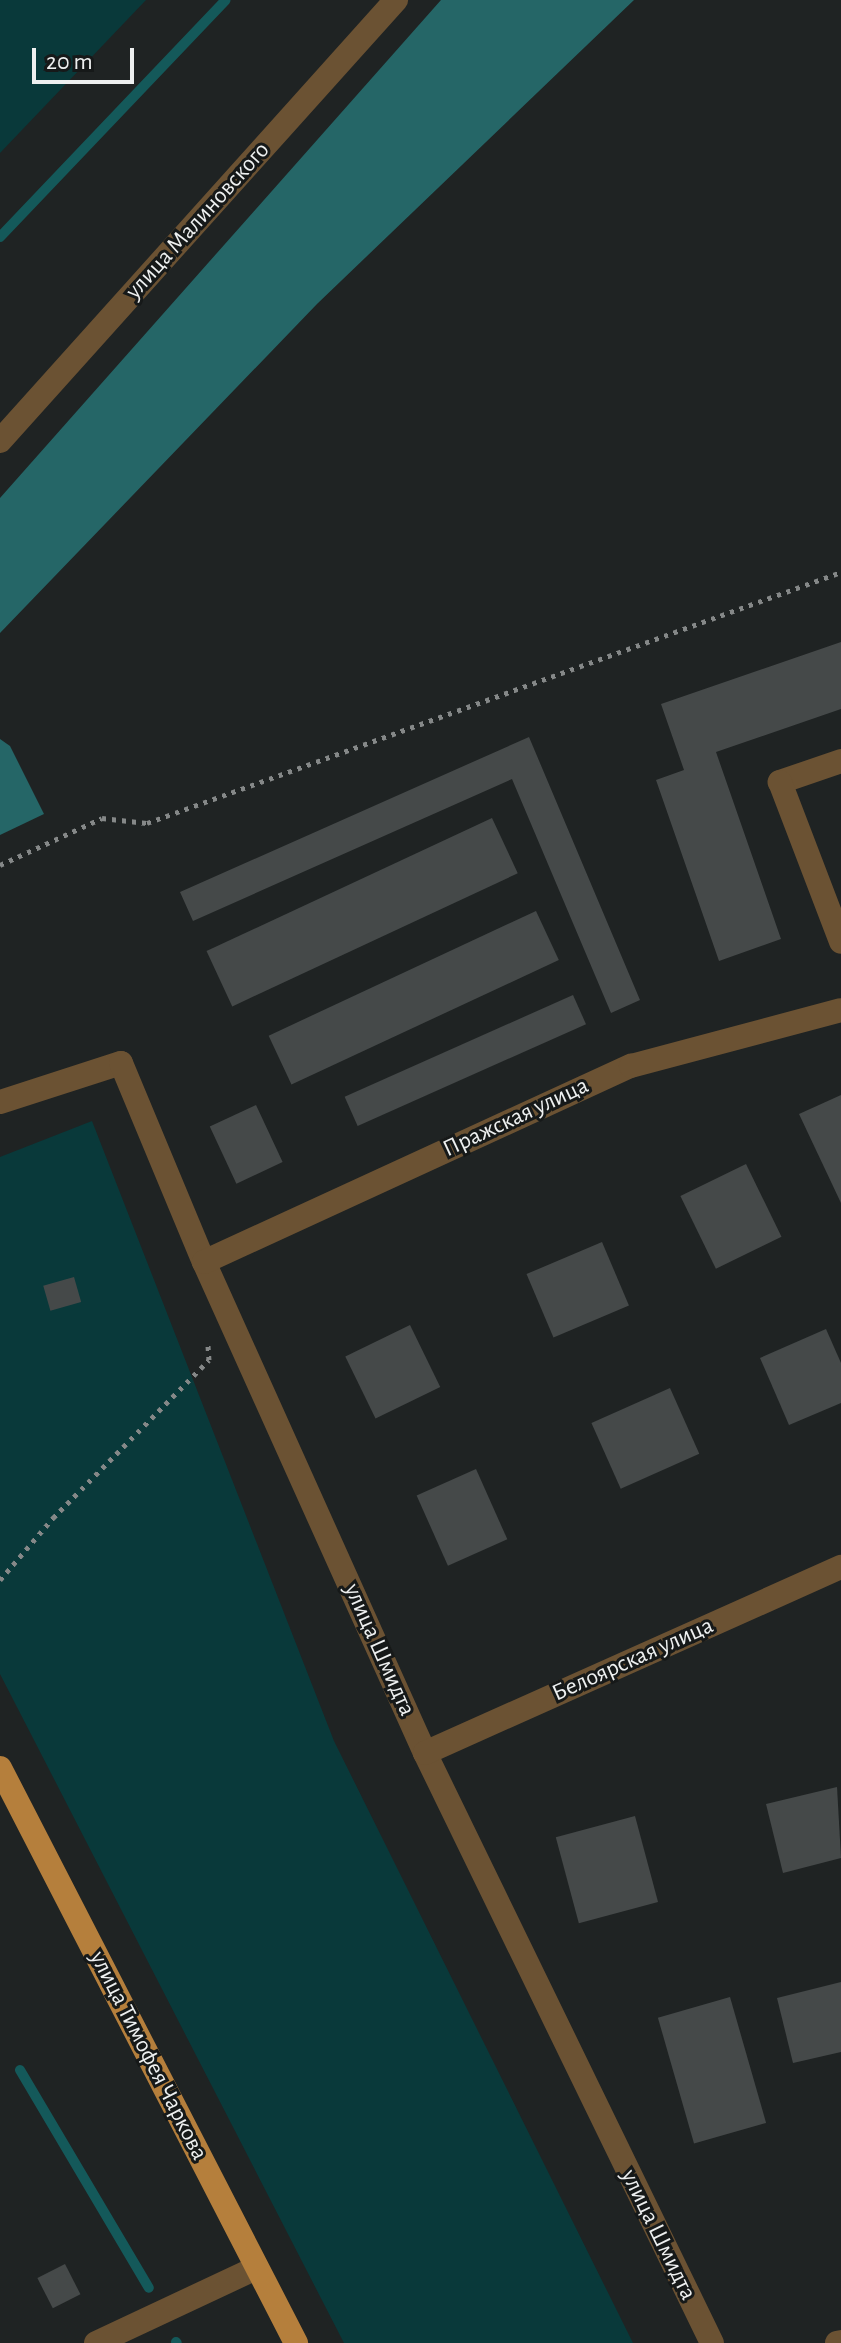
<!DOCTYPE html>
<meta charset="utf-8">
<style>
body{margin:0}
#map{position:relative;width:841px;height:2343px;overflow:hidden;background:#1f2323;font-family:"Alegreya Sans",sans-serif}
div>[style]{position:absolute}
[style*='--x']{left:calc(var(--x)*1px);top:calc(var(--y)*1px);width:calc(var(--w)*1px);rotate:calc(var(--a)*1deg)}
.green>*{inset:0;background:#09393a}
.forest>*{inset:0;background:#256667}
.stream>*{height:10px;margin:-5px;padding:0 5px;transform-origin:5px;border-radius:5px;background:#14595a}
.building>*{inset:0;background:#454949;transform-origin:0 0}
.path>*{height:5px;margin-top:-2.5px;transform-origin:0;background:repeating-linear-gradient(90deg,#858888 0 4px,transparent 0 10px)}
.minor>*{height:24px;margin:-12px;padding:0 12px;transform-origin:12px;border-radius:12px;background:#6b5233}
.major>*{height:24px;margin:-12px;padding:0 12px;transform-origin:12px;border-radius:12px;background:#b57f3c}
span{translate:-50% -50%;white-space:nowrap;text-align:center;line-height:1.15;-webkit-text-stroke:6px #161919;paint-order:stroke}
.street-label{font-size:24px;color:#eef0f0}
.scale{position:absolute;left:32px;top:48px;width:102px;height:36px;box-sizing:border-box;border:4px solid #eef0f0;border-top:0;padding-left:10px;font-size:24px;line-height:28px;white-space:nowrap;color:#eef0f0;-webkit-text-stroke:6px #161919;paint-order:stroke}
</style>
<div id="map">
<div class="green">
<div style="clip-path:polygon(0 0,146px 0,0 153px)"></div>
<div style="clip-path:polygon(92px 1121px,334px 1741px,633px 2343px,344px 2343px,0 1674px,0 1157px)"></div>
</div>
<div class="forest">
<div style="clip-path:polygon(441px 0,634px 0,317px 304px,0 633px,0 498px)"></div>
<div style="clip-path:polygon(0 739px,10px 746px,44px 814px,0 835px)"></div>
</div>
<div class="stream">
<div style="--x:0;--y:237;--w:327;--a:-46.4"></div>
<div style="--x:20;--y:2070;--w:253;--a:59.4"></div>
<div style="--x:176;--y:2342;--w:1;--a:45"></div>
</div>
<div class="building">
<div style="clip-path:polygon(841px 642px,841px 709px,716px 752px,781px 939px,719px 961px,656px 780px,684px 770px,661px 704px)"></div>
<div style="clip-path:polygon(529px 737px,640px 1000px,611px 1013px,512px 779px,193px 921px,180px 892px)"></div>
<div style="left:492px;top:818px;width:61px;height:315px;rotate:65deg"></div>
<div style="left:536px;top:911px;width:54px;height:295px;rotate:65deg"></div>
<div style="left:573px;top:995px;width:32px;height:250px;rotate:66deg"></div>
<div style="clip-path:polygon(841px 1095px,841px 1203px,799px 1114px)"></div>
<div style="left:256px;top:1105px;width:63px;height:51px;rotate:65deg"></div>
<div style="left:746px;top:1164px;width:81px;height:73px;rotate:64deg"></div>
<div style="left:602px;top:1242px;width:69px;height:82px;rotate:67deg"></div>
<div style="left:74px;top:1277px;width:26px;height:32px;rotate:74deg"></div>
<div style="left:410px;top:1325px;width:69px;height:72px;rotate:64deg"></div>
<div style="clip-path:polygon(826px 1329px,841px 1363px,841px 1403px,789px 1425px,760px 1358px)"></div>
<div style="left:670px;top:1388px;width:72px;height:86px;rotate:66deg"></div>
<div style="left:476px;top:1469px;width:77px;height:65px;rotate:66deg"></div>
<div style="clip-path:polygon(837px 1787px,841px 1858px,783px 1873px,766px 1804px)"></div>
<div style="left:635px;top:1816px;width:89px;height:82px;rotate:75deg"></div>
<div style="clip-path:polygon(841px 1982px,841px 2052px,793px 2063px,777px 1998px)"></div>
<div style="left:730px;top:1997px;width:131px;height:75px;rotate:74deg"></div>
<div style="left:65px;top:2264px;width:34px;height:31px;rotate:63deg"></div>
</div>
<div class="path">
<div style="--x:0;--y:865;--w:112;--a:-24.7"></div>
<div style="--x:102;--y:818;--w:45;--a:6.3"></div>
<div style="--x:147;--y:823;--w:738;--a:-19.88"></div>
<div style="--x:0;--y:1580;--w:82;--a:-49.5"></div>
<div style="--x:53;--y:1518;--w:222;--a:-45.4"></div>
<div style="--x:209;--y:1360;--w:15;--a:-94"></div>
</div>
<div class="minor">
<div style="--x:0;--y:441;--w:593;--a:-48.08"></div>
<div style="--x:841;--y:761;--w:65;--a:161"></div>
<div style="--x:780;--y:782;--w:171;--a:69.1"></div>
<div style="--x:0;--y:1102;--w:127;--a:-17.9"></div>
<div style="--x:121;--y:1063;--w:216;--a:67.4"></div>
<div style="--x:204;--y:1262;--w:538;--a:65.77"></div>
<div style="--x:425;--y:1753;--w:656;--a:64.06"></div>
<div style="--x:204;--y:1262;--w:470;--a:-24.7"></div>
<div style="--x:631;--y:1066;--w:217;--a:-14.9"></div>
<div style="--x:425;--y:1753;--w:456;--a:-24.1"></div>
<div style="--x:96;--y:2343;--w:177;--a:-25.1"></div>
<div style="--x:837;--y:2343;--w:4;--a:-14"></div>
</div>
<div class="major">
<div style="--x:0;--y:1768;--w:647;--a:62.76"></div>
</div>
<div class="street-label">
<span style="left:198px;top:221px;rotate:-48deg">улица Малиновского</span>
<span style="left:516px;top:1118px;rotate:-25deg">Пражская улица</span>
<span style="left:379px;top:1650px;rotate:66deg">улица Шмидта</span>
<span style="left:633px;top:1660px;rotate:-24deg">Белоярская улица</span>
<span style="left:148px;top:2056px;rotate:63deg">улица Тимофея Чаркова</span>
<span style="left:658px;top:2235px;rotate:64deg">улица Шмидта</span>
</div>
<div class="scale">20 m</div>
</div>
